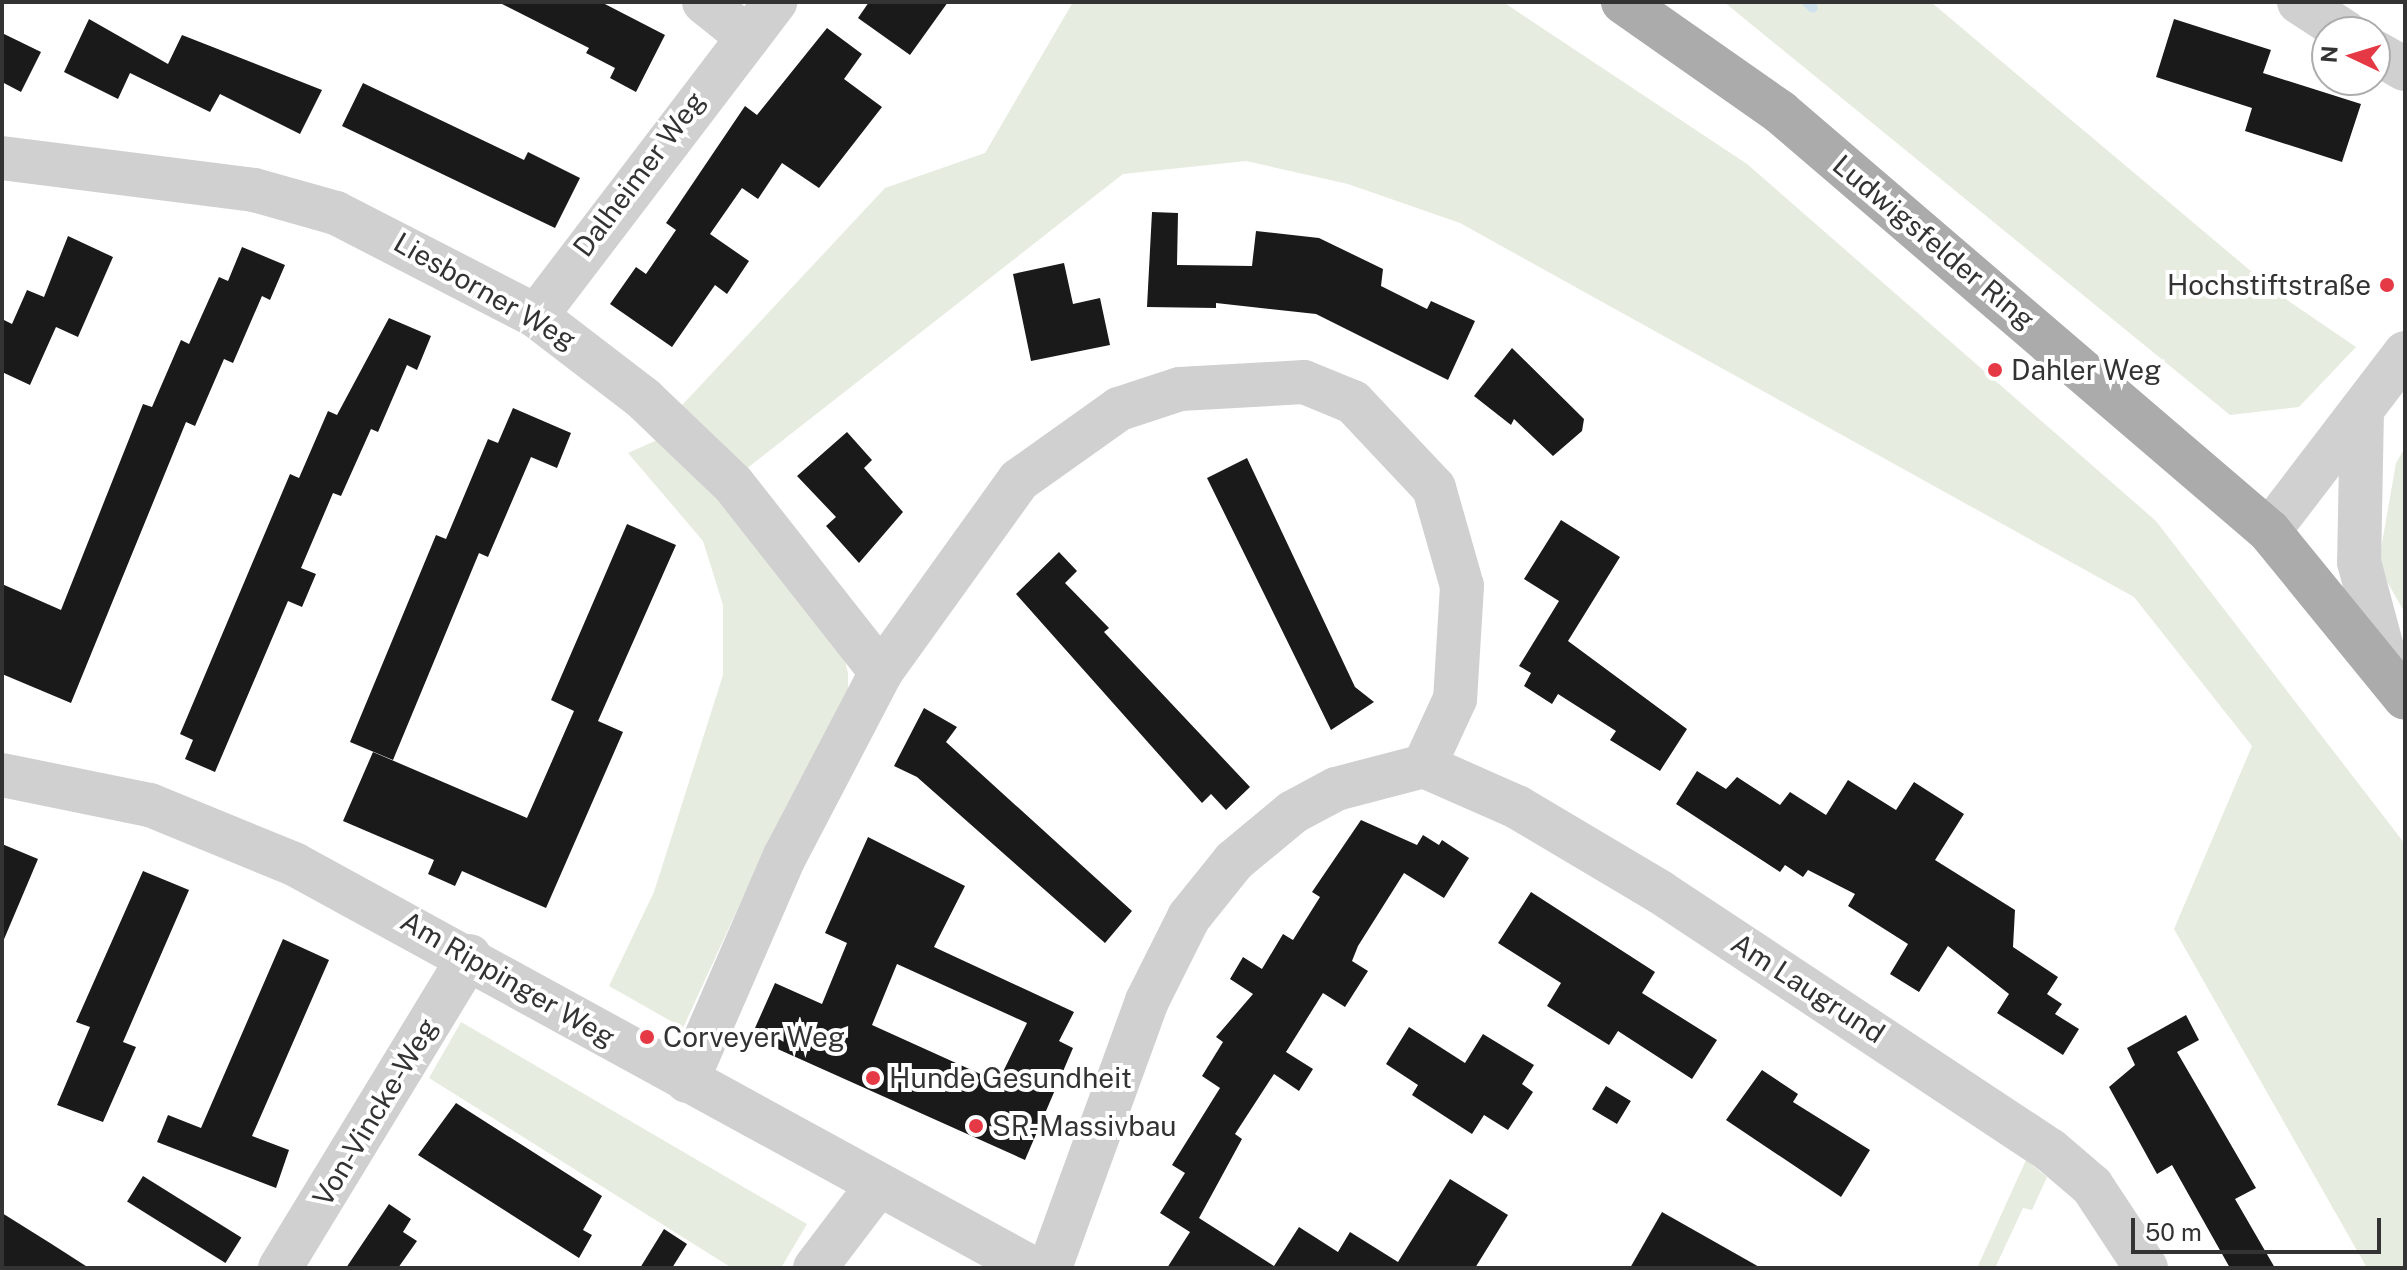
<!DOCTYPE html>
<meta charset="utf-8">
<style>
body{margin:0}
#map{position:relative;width:2407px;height:1270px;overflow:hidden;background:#fff;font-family:"Public Sans",sans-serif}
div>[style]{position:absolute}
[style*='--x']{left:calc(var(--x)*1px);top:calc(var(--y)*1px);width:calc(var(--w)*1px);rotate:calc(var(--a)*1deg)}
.green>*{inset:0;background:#e6ecdf}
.stream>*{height:10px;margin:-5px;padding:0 5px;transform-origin:5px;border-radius:5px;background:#cfe2ee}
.building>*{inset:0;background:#1a1a1a;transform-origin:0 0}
.minor>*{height:44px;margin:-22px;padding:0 22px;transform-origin:22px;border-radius:22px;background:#d0d0d0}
.major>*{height:44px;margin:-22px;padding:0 22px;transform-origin:22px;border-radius:22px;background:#ababab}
.dots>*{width:22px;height:22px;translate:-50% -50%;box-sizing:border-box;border:4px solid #fff;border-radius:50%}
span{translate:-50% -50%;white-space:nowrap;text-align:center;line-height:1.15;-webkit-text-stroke:8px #fff;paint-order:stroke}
.street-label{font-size:28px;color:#333}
.poi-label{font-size:28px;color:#333}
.right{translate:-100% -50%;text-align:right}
.left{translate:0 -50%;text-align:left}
.frame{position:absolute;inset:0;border:4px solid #333;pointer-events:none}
.north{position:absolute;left:2311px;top:16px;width:80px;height:80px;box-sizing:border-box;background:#fff;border:2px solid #adadad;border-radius:50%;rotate:274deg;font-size:22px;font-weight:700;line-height:32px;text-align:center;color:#333}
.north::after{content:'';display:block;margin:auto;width:28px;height:36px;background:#e63946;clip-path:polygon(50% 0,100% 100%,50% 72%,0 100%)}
.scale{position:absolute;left:2131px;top:1218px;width:250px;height:36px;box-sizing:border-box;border:4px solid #333;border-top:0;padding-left:10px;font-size:24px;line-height:28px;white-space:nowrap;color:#333;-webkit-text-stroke:6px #fff;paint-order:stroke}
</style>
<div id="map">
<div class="green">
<div style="clip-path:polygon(1073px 2px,1503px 2px,1747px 164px,2156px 521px,2405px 844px,2405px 1268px,2367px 1268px,2174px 929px,2252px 746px,2134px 597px,1460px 223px,1348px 184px,1246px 161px,1123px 174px,737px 476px,670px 418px,885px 188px,985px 153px)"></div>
<div style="clip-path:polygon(1724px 2px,1931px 2px,2277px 293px,2356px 347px,2299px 407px,2230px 415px)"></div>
<div style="clip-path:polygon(664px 437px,719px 494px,844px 657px,848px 673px,848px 695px,765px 849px,683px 1028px,609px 986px,654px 892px,723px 675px,723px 605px,703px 541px,628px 453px)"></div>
<div style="clip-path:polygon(2405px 448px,2405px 613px,2378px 566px,2396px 463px)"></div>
<div style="clip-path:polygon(461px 1022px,807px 1224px,781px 1268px,732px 1268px,429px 1078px)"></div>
<div style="clip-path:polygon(2026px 1160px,2047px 1177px,2032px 1210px,2023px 1208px,1995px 1268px,1977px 1268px)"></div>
</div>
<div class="stream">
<div style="--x:1807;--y:2;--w:8;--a:45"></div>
</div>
<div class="building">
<div style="clip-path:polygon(498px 2px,601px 2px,665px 35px,636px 92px,610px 78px,615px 68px,586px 53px,589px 48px)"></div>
<div style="clip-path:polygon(869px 2px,948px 2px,910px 55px,858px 18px)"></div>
<div style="clip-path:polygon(89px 19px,168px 64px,182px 35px,322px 90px,300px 134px,220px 94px,210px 112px,130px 73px,118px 99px,64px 72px)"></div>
<div style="clip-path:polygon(2174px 19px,2271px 50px,2263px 73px,2361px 104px,2342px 162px,2245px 131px,2252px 108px,2156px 77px)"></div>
<div style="clip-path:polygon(827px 28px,862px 54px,844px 79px,882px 107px,819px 188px,782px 163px,758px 199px,742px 188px,710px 234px,749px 261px,727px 294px,715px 285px,672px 347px,610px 304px,636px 267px,646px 274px,676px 230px,666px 223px,745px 106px,757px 115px)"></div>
<div style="clip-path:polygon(2px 33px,41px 52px,21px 92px,2px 82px)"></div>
<div style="clip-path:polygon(363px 83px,524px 160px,528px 152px,580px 178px,555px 228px,342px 126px)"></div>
<div style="clip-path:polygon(1152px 212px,1178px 213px,1177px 265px,1252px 266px,1256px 231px,1319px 238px,1383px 269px,1381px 286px,1427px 309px,1431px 301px,1475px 321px,1448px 380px,1316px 314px,1216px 303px,1216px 308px,1147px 307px)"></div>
<div style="clip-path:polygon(68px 236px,113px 257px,78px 337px,56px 327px,30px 385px,2px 372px,2px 319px,12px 324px,27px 290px,44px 297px)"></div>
<div style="clip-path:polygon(242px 247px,285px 265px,270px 300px,262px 296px,233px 363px,224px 359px,195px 426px,186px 422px,71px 703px,2px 674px,2px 584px,61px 610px,143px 404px,152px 407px,181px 340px,189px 344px,219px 277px,228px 281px)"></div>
<div style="clip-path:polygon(1064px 263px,1073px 304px,1100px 298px,1110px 345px,1031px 361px,1013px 274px)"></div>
<div style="clip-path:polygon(389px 318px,431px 336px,417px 370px,407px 365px,378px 432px,371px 429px,341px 496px,333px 493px,301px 568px,316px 574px,302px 607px,288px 601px,215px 772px,185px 759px,193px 740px,180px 734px,290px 474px,299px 478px,328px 411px,337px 415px)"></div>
<div style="clip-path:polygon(1512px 348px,1584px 419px,1582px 431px,1553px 456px,1514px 419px,1511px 425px,1474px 396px)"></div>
<div style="clip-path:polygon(513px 408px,571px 433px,557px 468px,531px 457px,488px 557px,479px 553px,393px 760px,350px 742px,436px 535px,446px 539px,488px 439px,498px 443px)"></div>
<div style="clip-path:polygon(847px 432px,872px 460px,864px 468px,903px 512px,859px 563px,826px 526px,836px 517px,797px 476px)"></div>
<div style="clip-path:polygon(1247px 458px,1355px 687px,1374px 702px,1331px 730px,1207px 478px)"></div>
<div style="clip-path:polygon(1561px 520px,1620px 557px,1568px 641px,1687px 729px,1660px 771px,1610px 740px,1616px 731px,1558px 694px,1552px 704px,1524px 686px,1531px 673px,1519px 666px,1559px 601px,1524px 579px)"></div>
<div style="clip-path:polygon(627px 524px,676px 545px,598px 721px,623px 732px,546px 908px,462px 871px,455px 886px,428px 874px,434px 860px,343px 821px,373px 752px,527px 818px,574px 711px,551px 700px)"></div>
<div style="clip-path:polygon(1059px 552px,1077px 571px,1065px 583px,1109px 628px,1104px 632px,1250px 787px,1226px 810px,1211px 794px,1202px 803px,1016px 594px)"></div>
<div style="clip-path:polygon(924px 708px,957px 727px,946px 742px,1132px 911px,1105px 943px,917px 777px,894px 766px)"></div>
<div style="clip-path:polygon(1697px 771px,1726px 789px,1737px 777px,1780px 805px,1790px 792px,1826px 815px,1848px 780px,1896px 810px,1914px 782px,1964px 814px,1935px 860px,2015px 910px,2013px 947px,2058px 977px,2047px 994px,2062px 1004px,2055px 1014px,2079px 1029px,2063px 1055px,1997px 1013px,2009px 994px,1948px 946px,1919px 992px,1890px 974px,1908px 944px,1848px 906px,1855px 894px,1808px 870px,1803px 877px,1785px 865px,1780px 872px,1676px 804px)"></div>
<div style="clip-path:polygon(1361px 820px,1417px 845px,1423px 835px,1439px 845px,1442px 840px,1469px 858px,1444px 898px,1404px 873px,1358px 946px,1352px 961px,1368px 971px,1345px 1007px,1323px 993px,1286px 1052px,1313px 1069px,1299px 1091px,1274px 1074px,1235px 1134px,1242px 1139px,1199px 1218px,1274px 1266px,1299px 1227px,1338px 1252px,1350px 1232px,1398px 1262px,1450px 1179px,1508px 1215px,1475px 1268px,1167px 1268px,1190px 1232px,1160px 1213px,1185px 1173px,1172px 1165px,1220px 1088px,1202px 1076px,1223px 1042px,1216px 1037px,1253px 994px,1230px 979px,1243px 957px,1262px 969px,1283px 934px,1293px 940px,1320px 897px,1312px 892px)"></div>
<div style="clip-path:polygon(evenodd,868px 837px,965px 886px,934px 947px,1074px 1012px,1059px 1041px,1073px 1048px,1025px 1160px,751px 1037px,775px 983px,822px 1004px,847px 943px,825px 933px,868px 837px,897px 964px,1027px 1023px,998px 1082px,872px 1025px,897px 964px)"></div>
<div style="clip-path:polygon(2px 844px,38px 859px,2px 944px)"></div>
<div style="clip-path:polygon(143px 871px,189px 890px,123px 1042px,136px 1047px,103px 1122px,57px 1105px,90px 1027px,76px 1022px)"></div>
<div style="clip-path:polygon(1531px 892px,1655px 972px,1642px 993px,1717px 1040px,1692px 1079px,1618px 1031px,1609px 1045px,1547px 1006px,1561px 983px,1498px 943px)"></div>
<div style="clip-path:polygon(283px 939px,329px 960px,252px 1136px,289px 1150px,276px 1188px,157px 1142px,168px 1115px,201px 1128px)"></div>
<div style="clip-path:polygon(2186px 1015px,2199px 1040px,2177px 1052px,2256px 1188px,2235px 1199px,2275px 1268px,2230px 1268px,2172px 1165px,2157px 1174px,2109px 1087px,2135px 1065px,2127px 1048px)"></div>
<div style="clip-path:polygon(1409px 1027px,1465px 1063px,1483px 1034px,1534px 1065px,1522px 1084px,1533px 1092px,1508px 1130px,1484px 1115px,1472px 1134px,1412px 1095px,1418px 1085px,1386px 1064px)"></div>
<div style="clip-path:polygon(1762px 1070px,1798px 1094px,1793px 1102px,1870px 1150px,1841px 1197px,1726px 1120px)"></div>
<div style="left:1606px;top:1086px;width:29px;height:27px;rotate:31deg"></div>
<div style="clip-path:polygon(456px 1103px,602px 1196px,583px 1230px,592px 1235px,579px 1258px,418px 1155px)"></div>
<div style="left:143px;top:1176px;width:116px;height:30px;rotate:32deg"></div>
<div style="clip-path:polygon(389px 1204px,411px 1219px,403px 1232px,417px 1241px,398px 1268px,346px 1268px)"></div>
<div style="clip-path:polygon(1662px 1212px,1761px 1268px,1630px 1268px)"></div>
<div style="clip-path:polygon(2px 1213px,50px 1243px,89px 1268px,2px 1268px)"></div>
<div style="clip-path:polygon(664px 1229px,687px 1244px,672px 1268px,640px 1268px)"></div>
</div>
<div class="minor">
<div style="--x:704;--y:2;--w:53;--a:38.8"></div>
<div style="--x:2299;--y:2;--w:55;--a:33.1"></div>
<div style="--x:2375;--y:52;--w:34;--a:30"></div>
<div style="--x:2;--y:158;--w:254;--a:7.2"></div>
<div style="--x:254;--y:190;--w:85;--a:15.7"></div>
<div style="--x:336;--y:213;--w:225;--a:27.2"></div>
<div style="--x:536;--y:316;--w:136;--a:37.5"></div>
<div style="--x:644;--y:399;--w:123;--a:43.7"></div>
<div style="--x:733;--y:484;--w:239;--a:51.8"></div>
<div style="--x:536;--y:316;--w:395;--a:-52.7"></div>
<div style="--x:2362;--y:410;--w:152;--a:91.1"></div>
<div style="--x:2359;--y:562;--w:120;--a:75"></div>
<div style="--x:2269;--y:531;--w:224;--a:-52.6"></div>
<div style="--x:1424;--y:766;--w:102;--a:23.8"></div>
<div style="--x:1517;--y:807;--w:166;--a:30.7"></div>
<div style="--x:1660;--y:892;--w:468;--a:33.5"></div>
<div style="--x:2050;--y:1150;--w:55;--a:40.6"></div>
<div style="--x:2092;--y:1186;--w:98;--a:56.6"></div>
<div style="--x:2;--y:775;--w:151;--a:11.5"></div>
<div style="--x:150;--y:805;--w:156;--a:22.3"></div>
<div style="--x:294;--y:864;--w:841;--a:28.7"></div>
<div style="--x:687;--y:1081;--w:245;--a:-66.5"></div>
<div style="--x:785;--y:856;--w:208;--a:-62.4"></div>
<div style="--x:881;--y:672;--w:236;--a:-54.3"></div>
<div style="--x:1019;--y:480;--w:123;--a:-35.4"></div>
<div style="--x:1119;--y:409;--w:64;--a:-18.2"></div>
<div style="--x:1180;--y:389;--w:124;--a:-3.2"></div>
<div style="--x:1304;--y:382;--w:53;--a:22.2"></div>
<div style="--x:1353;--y:402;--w:118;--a:46.7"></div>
<div style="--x:1434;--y:488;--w:102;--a:74.1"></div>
<div style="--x:1462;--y:586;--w:113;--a:93.5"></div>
<div style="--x:1455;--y:699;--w:74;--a:114.8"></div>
<div style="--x:1424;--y:766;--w:91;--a:165.4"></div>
<div style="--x:1336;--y:789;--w:49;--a:151.9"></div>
<div style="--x:1293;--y:812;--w:77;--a:140.3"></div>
<div style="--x:1234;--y:861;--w:72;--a:128.8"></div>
<div style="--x:1189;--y:917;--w:94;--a:116.6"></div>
<div style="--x:1147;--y:1001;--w:284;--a:110"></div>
<div style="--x:280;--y:1268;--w:365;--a:-58.7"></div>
<div style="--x:815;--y:1268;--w:104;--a:-52.8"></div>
</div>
<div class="major">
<div style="--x:1623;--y:2;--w:192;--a:35"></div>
<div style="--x:1780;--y:112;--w:644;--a:40.59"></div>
<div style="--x:2269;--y:531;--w:215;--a:50.8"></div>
</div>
<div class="dots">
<div style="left:2387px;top:285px;background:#e63946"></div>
<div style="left:1995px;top:370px;background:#e63946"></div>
<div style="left:647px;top:1037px;background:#e63946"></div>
<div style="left:873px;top:1078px;background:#e63946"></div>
<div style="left:976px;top:1126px;background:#e63946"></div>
</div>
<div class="street-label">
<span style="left:639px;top:174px;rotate:-53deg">Dalheimer Weg</span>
<span style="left:1934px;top:242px;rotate:40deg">Ludwigsfelder Ring</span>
<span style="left:485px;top:291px;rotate:30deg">Liesborner Weg</span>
<span style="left:508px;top:979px;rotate:30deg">Am Rippinger Weg</span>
<span style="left:1808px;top:988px;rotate:33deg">Am Laugrund</span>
<span style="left:375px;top:1112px;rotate:-59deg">Von-Vincke-Weg</span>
</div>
<div class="poi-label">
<span class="right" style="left:2371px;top:285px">Hochstiftstraße</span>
<span class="left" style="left:2011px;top:370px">Dahler Weg</span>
<span class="left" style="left:663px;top:1037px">Corveyer Weg</span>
<span class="left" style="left:889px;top:1078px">Hunde Gesundheit</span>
<span class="left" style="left:992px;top:1126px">SR-Massivbau</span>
</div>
<div class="frame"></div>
<div class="north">N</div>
<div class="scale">50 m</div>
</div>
